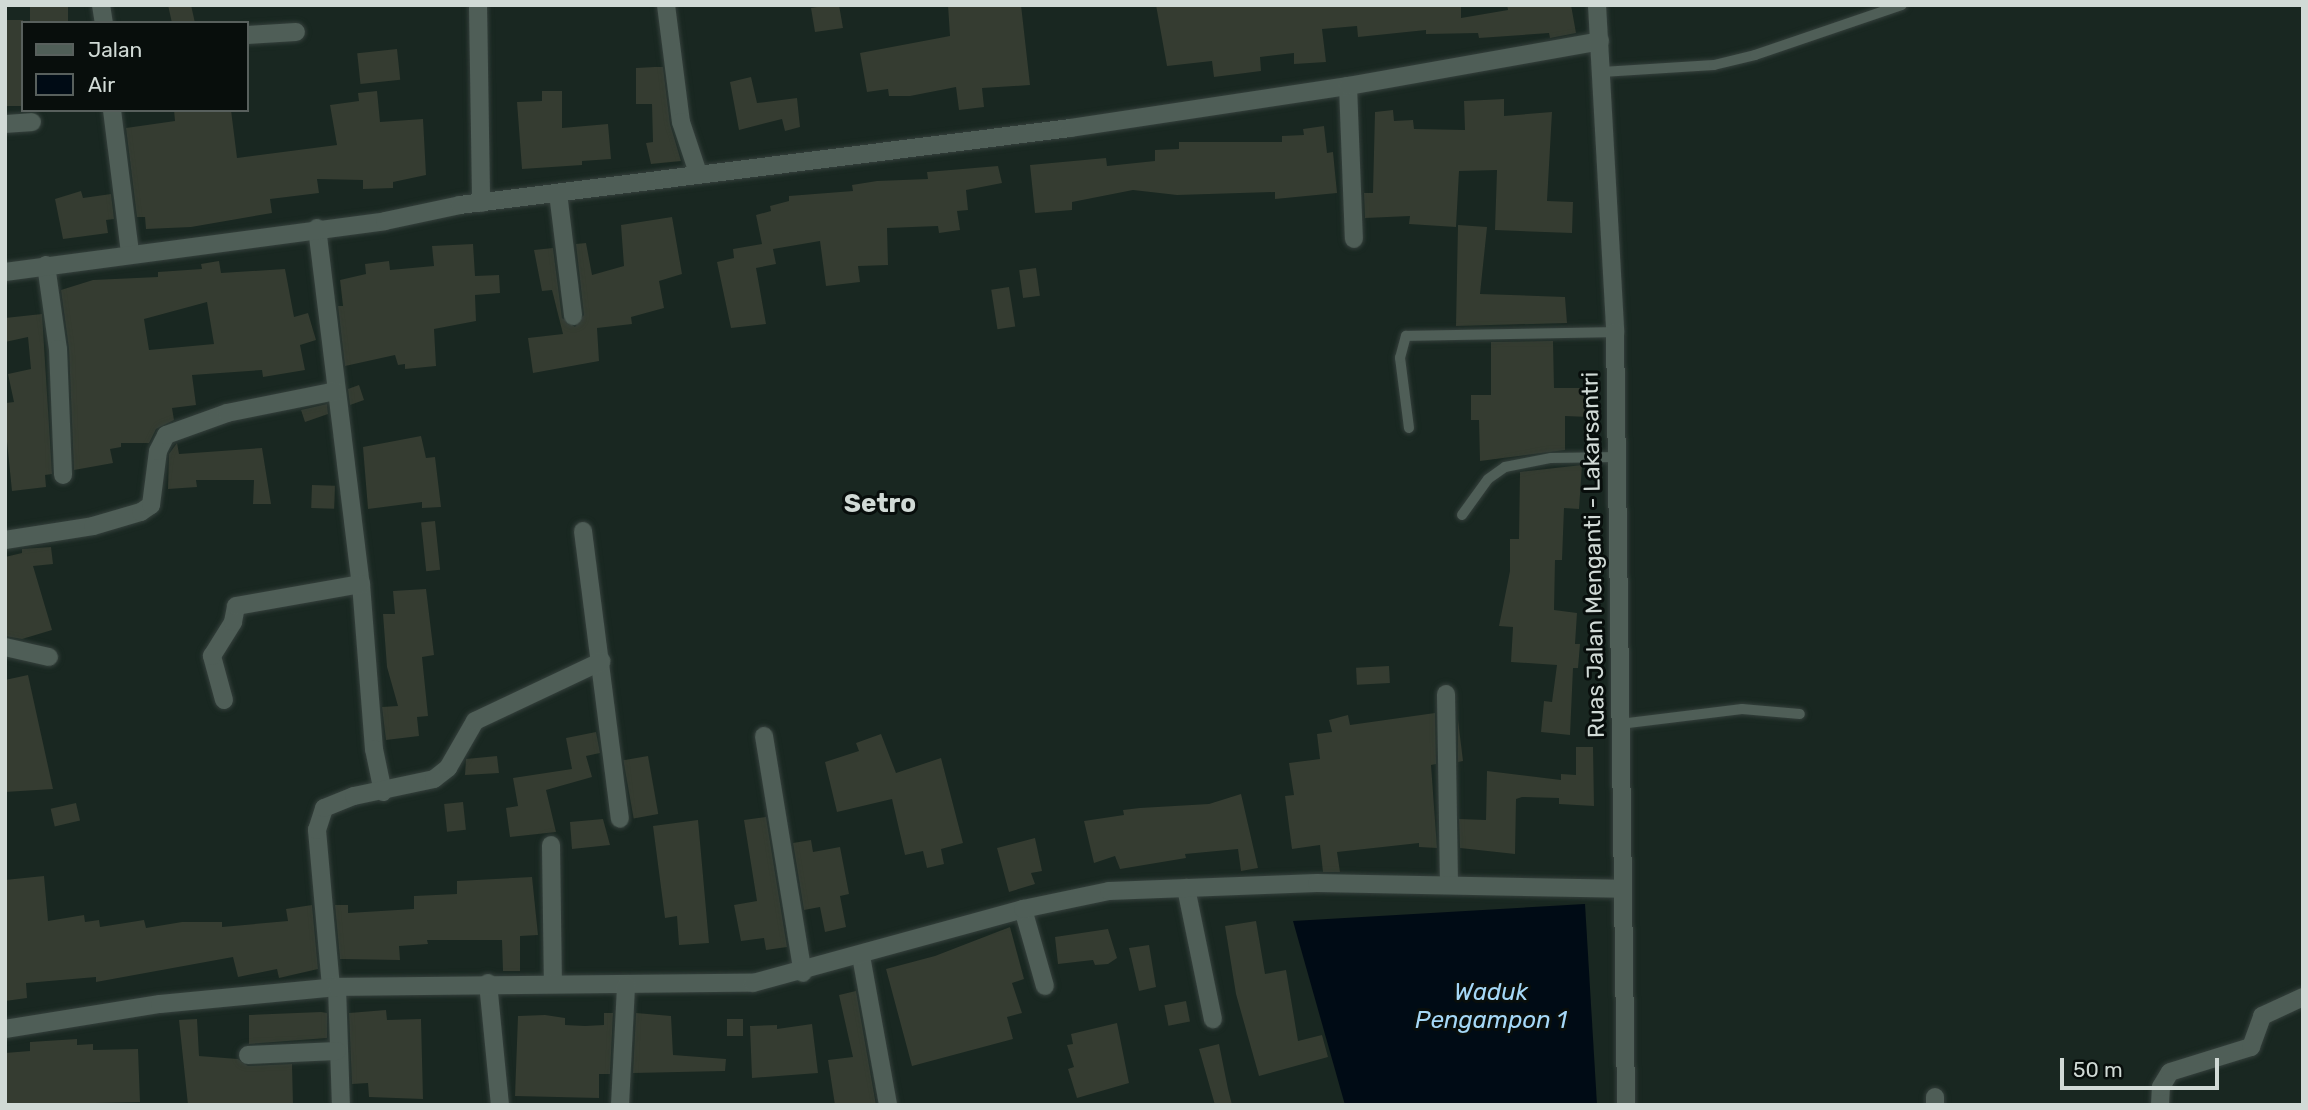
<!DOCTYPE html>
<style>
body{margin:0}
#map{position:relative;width:2308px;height:1110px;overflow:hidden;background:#192721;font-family:Rubik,sans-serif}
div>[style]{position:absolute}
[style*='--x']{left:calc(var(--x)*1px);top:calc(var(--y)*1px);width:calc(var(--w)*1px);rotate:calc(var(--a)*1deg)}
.water>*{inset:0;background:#000b15}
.building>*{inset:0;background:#353c31;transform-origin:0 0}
.roads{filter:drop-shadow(0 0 2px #35403c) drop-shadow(0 0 2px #35403c)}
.service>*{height:10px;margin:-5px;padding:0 5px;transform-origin:5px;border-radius:5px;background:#4f5e57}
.minor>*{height:18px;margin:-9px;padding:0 9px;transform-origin:9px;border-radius:9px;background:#4f5e57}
.secondary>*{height:18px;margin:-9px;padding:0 9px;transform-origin:9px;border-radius:9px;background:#4f5e57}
span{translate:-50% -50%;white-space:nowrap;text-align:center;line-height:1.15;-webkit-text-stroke:6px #080e0c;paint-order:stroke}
.street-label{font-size:23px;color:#d1dad6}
.water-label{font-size:24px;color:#a5d8f7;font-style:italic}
.quarter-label{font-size:26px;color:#d1dad6;font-weight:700}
.frame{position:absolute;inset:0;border:7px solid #d1dad6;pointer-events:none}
.legend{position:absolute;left:21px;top:21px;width:228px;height:91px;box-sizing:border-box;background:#080e0c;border:2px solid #58605d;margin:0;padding:9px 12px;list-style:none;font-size:21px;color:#d1dad6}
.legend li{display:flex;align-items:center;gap:14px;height:35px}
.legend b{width:35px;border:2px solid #58605d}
.scale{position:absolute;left:2060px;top:1058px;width:159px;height:32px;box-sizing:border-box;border:4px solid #d1dad6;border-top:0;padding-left:9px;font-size:21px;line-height:24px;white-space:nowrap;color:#d1dad6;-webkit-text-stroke:5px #080e0c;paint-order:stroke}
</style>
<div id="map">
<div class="water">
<div style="clip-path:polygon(1585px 904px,1597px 1105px,1345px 1105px,1293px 921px)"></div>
</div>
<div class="building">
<div style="left:30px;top:5px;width:38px;height:18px"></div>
<div style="clip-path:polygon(168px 5px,191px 5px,195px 23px,172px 23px)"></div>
<div style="clip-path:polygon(830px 5px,839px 5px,843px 28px,815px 32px,811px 8px)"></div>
<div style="clip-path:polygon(948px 5px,1021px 5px,1030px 85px,982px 88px,984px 107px,959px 110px,956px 87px,910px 96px,889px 96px,888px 89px,867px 92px,860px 53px,950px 36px)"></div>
<div style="clip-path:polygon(1156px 5px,1461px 5px,1461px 18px,1508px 10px,1507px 5px,1571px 5px,1576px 33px,1550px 38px,1549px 33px,1479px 38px,1478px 33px,1426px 34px,1426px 30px,1358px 37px,1357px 26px,1322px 29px,1326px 62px,1294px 64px,1294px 53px,1260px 57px,1261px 71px,1214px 77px,1212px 61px,1167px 66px)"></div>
<div style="left:23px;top:20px;width:86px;height:18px;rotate:90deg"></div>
<div style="left:397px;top:49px;width:31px;height:40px;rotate:84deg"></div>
<div style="clip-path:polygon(655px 67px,663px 67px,670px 124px,681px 161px,651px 164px,646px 143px,653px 142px,652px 104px,636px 104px,636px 68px)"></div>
<div style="clip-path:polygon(751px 77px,757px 103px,797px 98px,800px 127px,785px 131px,782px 119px,739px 130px,730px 82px)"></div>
<div style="clip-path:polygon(377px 91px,380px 122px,423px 119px,426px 175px,393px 182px,393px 188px,363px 189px,363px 180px,317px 179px,319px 193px,270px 199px,272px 213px,191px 227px,146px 229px,145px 217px,137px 217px,126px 128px,175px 121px,174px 110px,231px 110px,237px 158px,337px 145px,330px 105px,359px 101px,358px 93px)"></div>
<div style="clip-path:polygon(542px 91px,562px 91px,562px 128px,608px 124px,611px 159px,582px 161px,582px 165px,522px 169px,517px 102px,542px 101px)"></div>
<div style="clip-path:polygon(1504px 99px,1504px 116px,1552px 112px,1547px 201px,1573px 202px,1572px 233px,1495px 230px,1497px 170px,1459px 171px,1456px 227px,1409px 224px,1410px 216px,1365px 218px,1364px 193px,1373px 193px,1375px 112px,1393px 110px,1394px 121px,1413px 120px,1414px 129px,1465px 130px,1464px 101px)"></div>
<div style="clip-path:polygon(1324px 126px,1327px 153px,1333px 152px,1337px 193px,1275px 199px,1275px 192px,1177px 195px,1133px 190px,1072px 202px,1072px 210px,1035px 213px,1030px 165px,1106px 158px,1107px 166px,1155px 161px,1155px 150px,1179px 149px,1179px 142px,1282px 142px,1282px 136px,1304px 135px,1303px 129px)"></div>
<div style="clip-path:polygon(998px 166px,1002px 183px,966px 190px,968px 210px,957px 211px,960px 230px,939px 233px,938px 226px,887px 228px,888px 265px,858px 266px,860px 282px,826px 286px,820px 241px,773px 249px,776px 264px,756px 268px,766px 324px,731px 328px,717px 262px,734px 258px,733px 249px,762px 244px,756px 215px,771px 211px,770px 206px,789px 201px,789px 196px,853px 191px,852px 185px,877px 181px,928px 179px,927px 172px)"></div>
<div style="clip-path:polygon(81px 191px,83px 198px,111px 194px,114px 219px,106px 220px,108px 233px,63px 239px,55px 199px)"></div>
<div style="clip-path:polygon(672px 217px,682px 274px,659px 281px,664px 308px,631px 317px,632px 324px,597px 328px,599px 361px,533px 373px,528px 338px,563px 334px,552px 290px,542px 291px,534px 250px,553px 248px,562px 318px,575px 327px,584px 315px,576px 244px,586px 243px,592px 275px,624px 266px,621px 225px)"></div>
<div style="clip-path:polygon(1458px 225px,1487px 227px,1480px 294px,1565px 297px,1567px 323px,1456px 326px)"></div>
<div style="clip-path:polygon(473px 244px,475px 276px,499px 275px,500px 293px,475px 295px,476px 321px,434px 329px,436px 366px,405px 369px,405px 364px,398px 365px,395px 355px,345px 366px,338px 306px,343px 306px,340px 280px,366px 274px,365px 264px,389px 261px,390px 270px,434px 266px,432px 246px)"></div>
<div style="clip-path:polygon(evenodd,219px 261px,221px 273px,285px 269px,294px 317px,308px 313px,316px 340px,300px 345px,305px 370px,263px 377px,262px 370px,192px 375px,196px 405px,172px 408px,174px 420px,156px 429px,149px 443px,121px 443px,121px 447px,110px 449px,113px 463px,74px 470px,69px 349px,61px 290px,93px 280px,158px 277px,158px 272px,202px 269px,201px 264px,219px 261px,207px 302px,214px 344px,149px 350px,144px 319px,207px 302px)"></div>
<div style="left:1036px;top:268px;width:28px;height:17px;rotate:82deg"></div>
<div style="left:1009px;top:287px;width:40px;height:18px;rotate:81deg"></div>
<div style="clip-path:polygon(42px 314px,52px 474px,45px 475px,46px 487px,12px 491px,5px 422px,6px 403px,14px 402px,8px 374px,31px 369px,28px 337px,5px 342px,5px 318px)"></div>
<div style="clip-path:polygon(1553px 341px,1554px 388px,1590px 388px,1589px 417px,1565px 416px,1565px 450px,1480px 461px,1479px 420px,1471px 420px,1471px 395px,1491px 395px,1491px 342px)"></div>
<div style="clip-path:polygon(359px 385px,364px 400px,350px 405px,348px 389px)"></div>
<div style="clip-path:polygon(327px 404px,328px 414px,305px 422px,301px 410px)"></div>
<div style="clip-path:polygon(421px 436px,426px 458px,435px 457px,441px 507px,422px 508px,422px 502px,368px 509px,363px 447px)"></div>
<div style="clip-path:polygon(177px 443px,179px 454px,262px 448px,271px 504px,253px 504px,254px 480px,196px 480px,197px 487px,168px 489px,169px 454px)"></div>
<div style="clip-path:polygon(1582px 465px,1579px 509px,1564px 508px,1562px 560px,1555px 560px,1554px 610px,1577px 613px,1575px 644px,1580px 644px,1578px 668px,1573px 668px,1570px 735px,1541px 732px,1544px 701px,1552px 702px,1557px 665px,1511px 662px,1513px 627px,1499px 626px,1510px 571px,1510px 539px,1519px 539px,1520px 472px)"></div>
<div style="left:312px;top:485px;width:23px;height:23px;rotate:2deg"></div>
<div style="left:435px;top:521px;width:49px;height:14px;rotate:84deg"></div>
<div style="clip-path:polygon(51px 547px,53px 564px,33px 566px,52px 630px,22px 639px,5px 636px,5px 557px,22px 553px,22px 549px)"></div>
<div style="clip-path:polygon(426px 589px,434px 655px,422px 657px,428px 716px,417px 717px,419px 736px,386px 740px,382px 707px,398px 706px,387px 667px,383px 614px,395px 614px,393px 591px)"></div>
<div style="left:1389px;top:666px;width:17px;height:33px;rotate:87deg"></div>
<div style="clip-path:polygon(28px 675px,53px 789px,5px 792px,5px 680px)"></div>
<div style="clip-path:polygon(1435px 713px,1436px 764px,1431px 765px,1437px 848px,1419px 847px,1419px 843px,1337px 852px,1340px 872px,1323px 872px,1320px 845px,1292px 849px,1285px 796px,1294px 795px,1289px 763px,1320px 759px,1317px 734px,1332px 732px,1329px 720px,1348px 715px,1350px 725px)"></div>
<div style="clip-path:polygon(1458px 720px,1463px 761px,1458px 762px)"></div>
<div style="clip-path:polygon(596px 732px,600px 753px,586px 756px,592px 777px,546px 790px,556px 832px,510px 837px,506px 808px,518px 806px,513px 778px,572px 769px,566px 738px)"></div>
<div style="clip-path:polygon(881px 734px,896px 773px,941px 758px,963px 843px,941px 849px,944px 864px,927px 868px,923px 851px,905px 855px,892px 799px,837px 812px,825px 762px,859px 751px,856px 743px)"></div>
<div style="clip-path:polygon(1576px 747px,1593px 747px,1594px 806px,1559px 804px,1559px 798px,1522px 797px,1516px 799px,1515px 854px,1460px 848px,1459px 819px,1486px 820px,1487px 771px,1561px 780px,1561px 774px,1576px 775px)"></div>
<div style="clip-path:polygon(497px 756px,499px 773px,465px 775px,466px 759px)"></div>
<div style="left:648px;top:756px;width:59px;height:25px;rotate:80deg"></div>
<div style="clip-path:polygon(1241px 794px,1258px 868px,1241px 871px,1238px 849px,1185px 854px,1186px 858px,1120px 869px,1115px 856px,1094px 863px,1084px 821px,1124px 815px,1123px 810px,1140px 808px,1209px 804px)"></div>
<div style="left:463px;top:802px;width:28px;height:19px;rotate:84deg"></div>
<div style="left:76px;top:803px;width:18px;height:26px;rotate:77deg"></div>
<div style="clip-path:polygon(766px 817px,787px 947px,766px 950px,764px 938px,741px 941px,734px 905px,757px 901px,744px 820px)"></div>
<div style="clip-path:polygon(603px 819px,610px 845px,572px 849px,570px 822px)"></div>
<div style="clip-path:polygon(698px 820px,709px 943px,679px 945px,677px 916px,665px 918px,653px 826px)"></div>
<div style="clip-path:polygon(1035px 838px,1042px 871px,1031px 873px,1035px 884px,1009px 892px,997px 848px)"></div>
<div style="clip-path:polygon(811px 840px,813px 852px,840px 847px,849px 894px,840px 896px,846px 927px,825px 932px,820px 907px,804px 910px,793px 843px)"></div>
<div style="clip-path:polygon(44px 876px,48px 921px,84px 915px,85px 922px,99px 920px,100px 927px,144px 920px,146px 928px,182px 922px,222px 922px,222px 927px,288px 921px,286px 909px,312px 905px,318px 969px,279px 978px,277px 969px,238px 977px,233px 957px,96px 982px,96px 977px,26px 983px,27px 998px,5px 1001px,5px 880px)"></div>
<div style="clip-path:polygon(532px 877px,538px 935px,520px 936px,520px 971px,503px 971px,502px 940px,427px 940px,428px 944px,399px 946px,400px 960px,340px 959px,335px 905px,348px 905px,348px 913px,414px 909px,414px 896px,457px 894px,457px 881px)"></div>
<div style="clip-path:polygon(1256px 921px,1265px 974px,1286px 970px,1298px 1041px,1322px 1035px,1328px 1057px,1259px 1076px,1236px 994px,1225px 926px)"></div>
<div style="clip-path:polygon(1010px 927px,1024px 979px,1012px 983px,1022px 1013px,1007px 1017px,1013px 1039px,912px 1066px,886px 969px,935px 956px)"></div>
<div style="clip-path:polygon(1108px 929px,1117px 958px,1108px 964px,1095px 965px,1093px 960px,1058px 964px,1055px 937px)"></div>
<div style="clip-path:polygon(1149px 945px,1156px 987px,1139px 991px,1129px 948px)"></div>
<div style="clip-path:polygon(856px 991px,876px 1105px,835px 1105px,828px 1060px,853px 1057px,839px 995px)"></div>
<div style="left:1186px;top:1001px;width:21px;height:22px;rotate:79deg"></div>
<div style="clip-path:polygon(386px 1010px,387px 1020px,421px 1019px,423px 1099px,369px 1097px,368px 1083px,352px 1084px,349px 1013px)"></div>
<div style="clip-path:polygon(321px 1012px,327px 1013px,327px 1038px,249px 1044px,249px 1015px)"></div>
<div style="clip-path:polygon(604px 1013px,613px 1013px,610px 1074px,599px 1074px,599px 1098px,515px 1096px,518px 1016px,545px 1015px,565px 1018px,565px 1025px,585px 1026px,604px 1025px)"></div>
<div style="clip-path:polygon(636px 1013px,671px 1016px,673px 1055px,726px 1059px,725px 1071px,633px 1073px)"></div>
<div style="clip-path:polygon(197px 1019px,199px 1056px,238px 1059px,248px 1066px,292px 1064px,293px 1105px,188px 1105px,179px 1020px)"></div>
<div style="left:727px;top:1019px;width:16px;height:17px"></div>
<div style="clip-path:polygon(1117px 1023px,1129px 1083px,1077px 1098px,1068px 1069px,1074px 1067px,1067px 1045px,1073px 1044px,1071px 1034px)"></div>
<div style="clip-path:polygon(812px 1024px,818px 1073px,752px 1078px,750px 1026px,777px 1025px,777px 1029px)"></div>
<div style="clip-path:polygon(77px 1039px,77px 1045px,93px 1044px,93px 1050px,138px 1049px,140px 1102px,5px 1105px,5px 1053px,30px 1051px,30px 1042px)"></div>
<div style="clip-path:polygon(1219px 1044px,1228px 1089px,1232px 1105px,1215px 1105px,1199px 1049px)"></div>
</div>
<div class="roads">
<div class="service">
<div style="--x:1602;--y:72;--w:112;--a:-3.6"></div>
<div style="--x:1714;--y:65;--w:42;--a:-13.7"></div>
<div style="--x:1755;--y:55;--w:155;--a:-18.8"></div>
<div style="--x:1409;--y:428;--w:71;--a:-97.3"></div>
<div style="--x:1400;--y:358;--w:23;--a:-75"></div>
<div style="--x:1406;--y:336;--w:209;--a:-1.1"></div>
<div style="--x:1462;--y:515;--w:44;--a:-54.2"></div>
<div style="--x:1488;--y:479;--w:21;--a:-35"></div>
<div style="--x:1505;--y:467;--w:47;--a:-11.1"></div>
<div style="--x:1551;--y:458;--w:66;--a:-0.9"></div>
<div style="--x:1620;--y:724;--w:123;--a:-7"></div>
<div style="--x:1742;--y:709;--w:58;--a:4.9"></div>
</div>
<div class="minor">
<div style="--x:101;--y:5;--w:18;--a:81"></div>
<div style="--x:478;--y:5;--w:198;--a:89.1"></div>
<div style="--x:666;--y:5;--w:118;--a:82.7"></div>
<div style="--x:681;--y:122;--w:54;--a:71.6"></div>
<div style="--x:247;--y:35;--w:49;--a:-3.5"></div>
<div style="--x:1348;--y:86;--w:153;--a:87.8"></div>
<div style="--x:112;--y:110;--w:144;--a:82.8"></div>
<div style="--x:5;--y:124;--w:27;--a:-4"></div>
<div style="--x:558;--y:193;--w:124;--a:83"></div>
<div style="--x:317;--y:228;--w:359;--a:83"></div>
<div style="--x:361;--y:584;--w:166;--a:85.5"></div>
<div style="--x:374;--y:749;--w:44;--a:78.2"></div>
<div style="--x:46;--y:265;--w:85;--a:81.9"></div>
<div style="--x:58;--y:349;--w:126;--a:87.7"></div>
<div style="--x:5;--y:272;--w:383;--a:-7.6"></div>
<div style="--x:385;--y:221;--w:77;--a:-12"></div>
<div style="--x:460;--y:205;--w:615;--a:-7.19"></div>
<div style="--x:1070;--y:128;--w:281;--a:-8.6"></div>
<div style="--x:1348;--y:86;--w:256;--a:-10.1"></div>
<div style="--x:583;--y:531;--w:290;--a:82.7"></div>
<div style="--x:5;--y:540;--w:89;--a:-9"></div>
<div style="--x:93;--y:526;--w:50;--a:-16.3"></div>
<div style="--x:141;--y:512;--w:12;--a:-35"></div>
<div style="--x:151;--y:505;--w:54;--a:-82.6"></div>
<div style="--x:158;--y:451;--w:18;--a:-63"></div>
<div style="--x:166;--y:435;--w:65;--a:-19.8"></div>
<div style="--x:227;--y:413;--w:111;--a:-11.4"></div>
<div style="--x:5;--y:647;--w:45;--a:12.8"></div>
<div style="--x:1446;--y:694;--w:190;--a:89.1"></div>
<div style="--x:224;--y:700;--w:46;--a:-105.3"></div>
<div style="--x:212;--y:656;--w:40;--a:-58"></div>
<div style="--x:233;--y:622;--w:16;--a:-79"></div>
<div style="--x:236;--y:606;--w:127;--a:-10"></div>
<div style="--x:764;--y:736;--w:240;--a:80.7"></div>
<div style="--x:551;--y:845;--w:138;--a:89.2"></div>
<div style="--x:1186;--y:888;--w:134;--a:78.4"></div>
<div style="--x:1023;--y:909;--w:80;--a:74.1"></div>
<div style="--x:861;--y:956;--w:151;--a:79.7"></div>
<div style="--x:488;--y:983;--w:123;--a:84.4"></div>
<div style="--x:331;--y:987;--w:158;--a:-95.1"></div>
<div style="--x:317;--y:830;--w:23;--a:-72"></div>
<div style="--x:324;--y:808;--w:32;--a:-22"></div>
<div style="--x:354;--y:796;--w:82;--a:-12"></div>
<div style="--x:434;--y:779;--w:18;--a:-38"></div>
<div style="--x:448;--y:768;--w:54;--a:-60.1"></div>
<div style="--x:475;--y:721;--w:140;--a:-25.3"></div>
<div style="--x:337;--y:987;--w:118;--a:88.1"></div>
<div style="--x:5;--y:1029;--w:157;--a:-9.2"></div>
<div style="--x:160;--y:1004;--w:178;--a:-5.5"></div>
<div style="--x:337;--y:987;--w:416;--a:-0.6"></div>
<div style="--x:753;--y:983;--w:280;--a:-15.3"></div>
<div style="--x:1023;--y:909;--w:88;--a:-11.8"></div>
<div style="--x:1109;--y:891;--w:208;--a:-2.2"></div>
<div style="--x:1317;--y:883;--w:305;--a:1.1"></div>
<div style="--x:248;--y:1055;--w:89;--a:-2.6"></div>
<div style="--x:1935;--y:1097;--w:8;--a:90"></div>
<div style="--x:620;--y:1105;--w:120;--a:-87.1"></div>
<div style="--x:2160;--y:1105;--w:18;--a:-87"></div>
<div style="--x:2161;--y:1087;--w:17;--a:-59"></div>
<div style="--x:2170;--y:1072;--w:85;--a:-17.2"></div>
<div style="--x:2251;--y:1047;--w:33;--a:-70"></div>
<div style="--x:2262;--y:1016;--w:45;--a:-24.9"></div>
</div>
<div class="secondary">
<div style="--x:1597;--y:5;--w:327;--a:86.8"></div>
<div style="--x:1615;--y:332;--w:773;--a:89.18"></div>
</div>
</div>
<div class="street-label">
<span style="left:1593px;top:555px;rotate:-91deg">Ruas Jalan Menganti - Lakarsantri</span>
</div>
<div class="water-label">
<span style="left:1491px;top:1007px">Waduk<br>Pengampon 1</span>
</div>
<div class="quarter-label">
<span style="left:880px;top:504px">Setro</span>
</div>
<div class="frame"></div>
<ul class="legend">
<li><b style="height:9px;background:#4f5e57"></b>Jalan</li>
<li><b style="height:19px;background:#000b15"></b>Air</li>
</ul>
<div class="scale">50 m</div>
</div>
